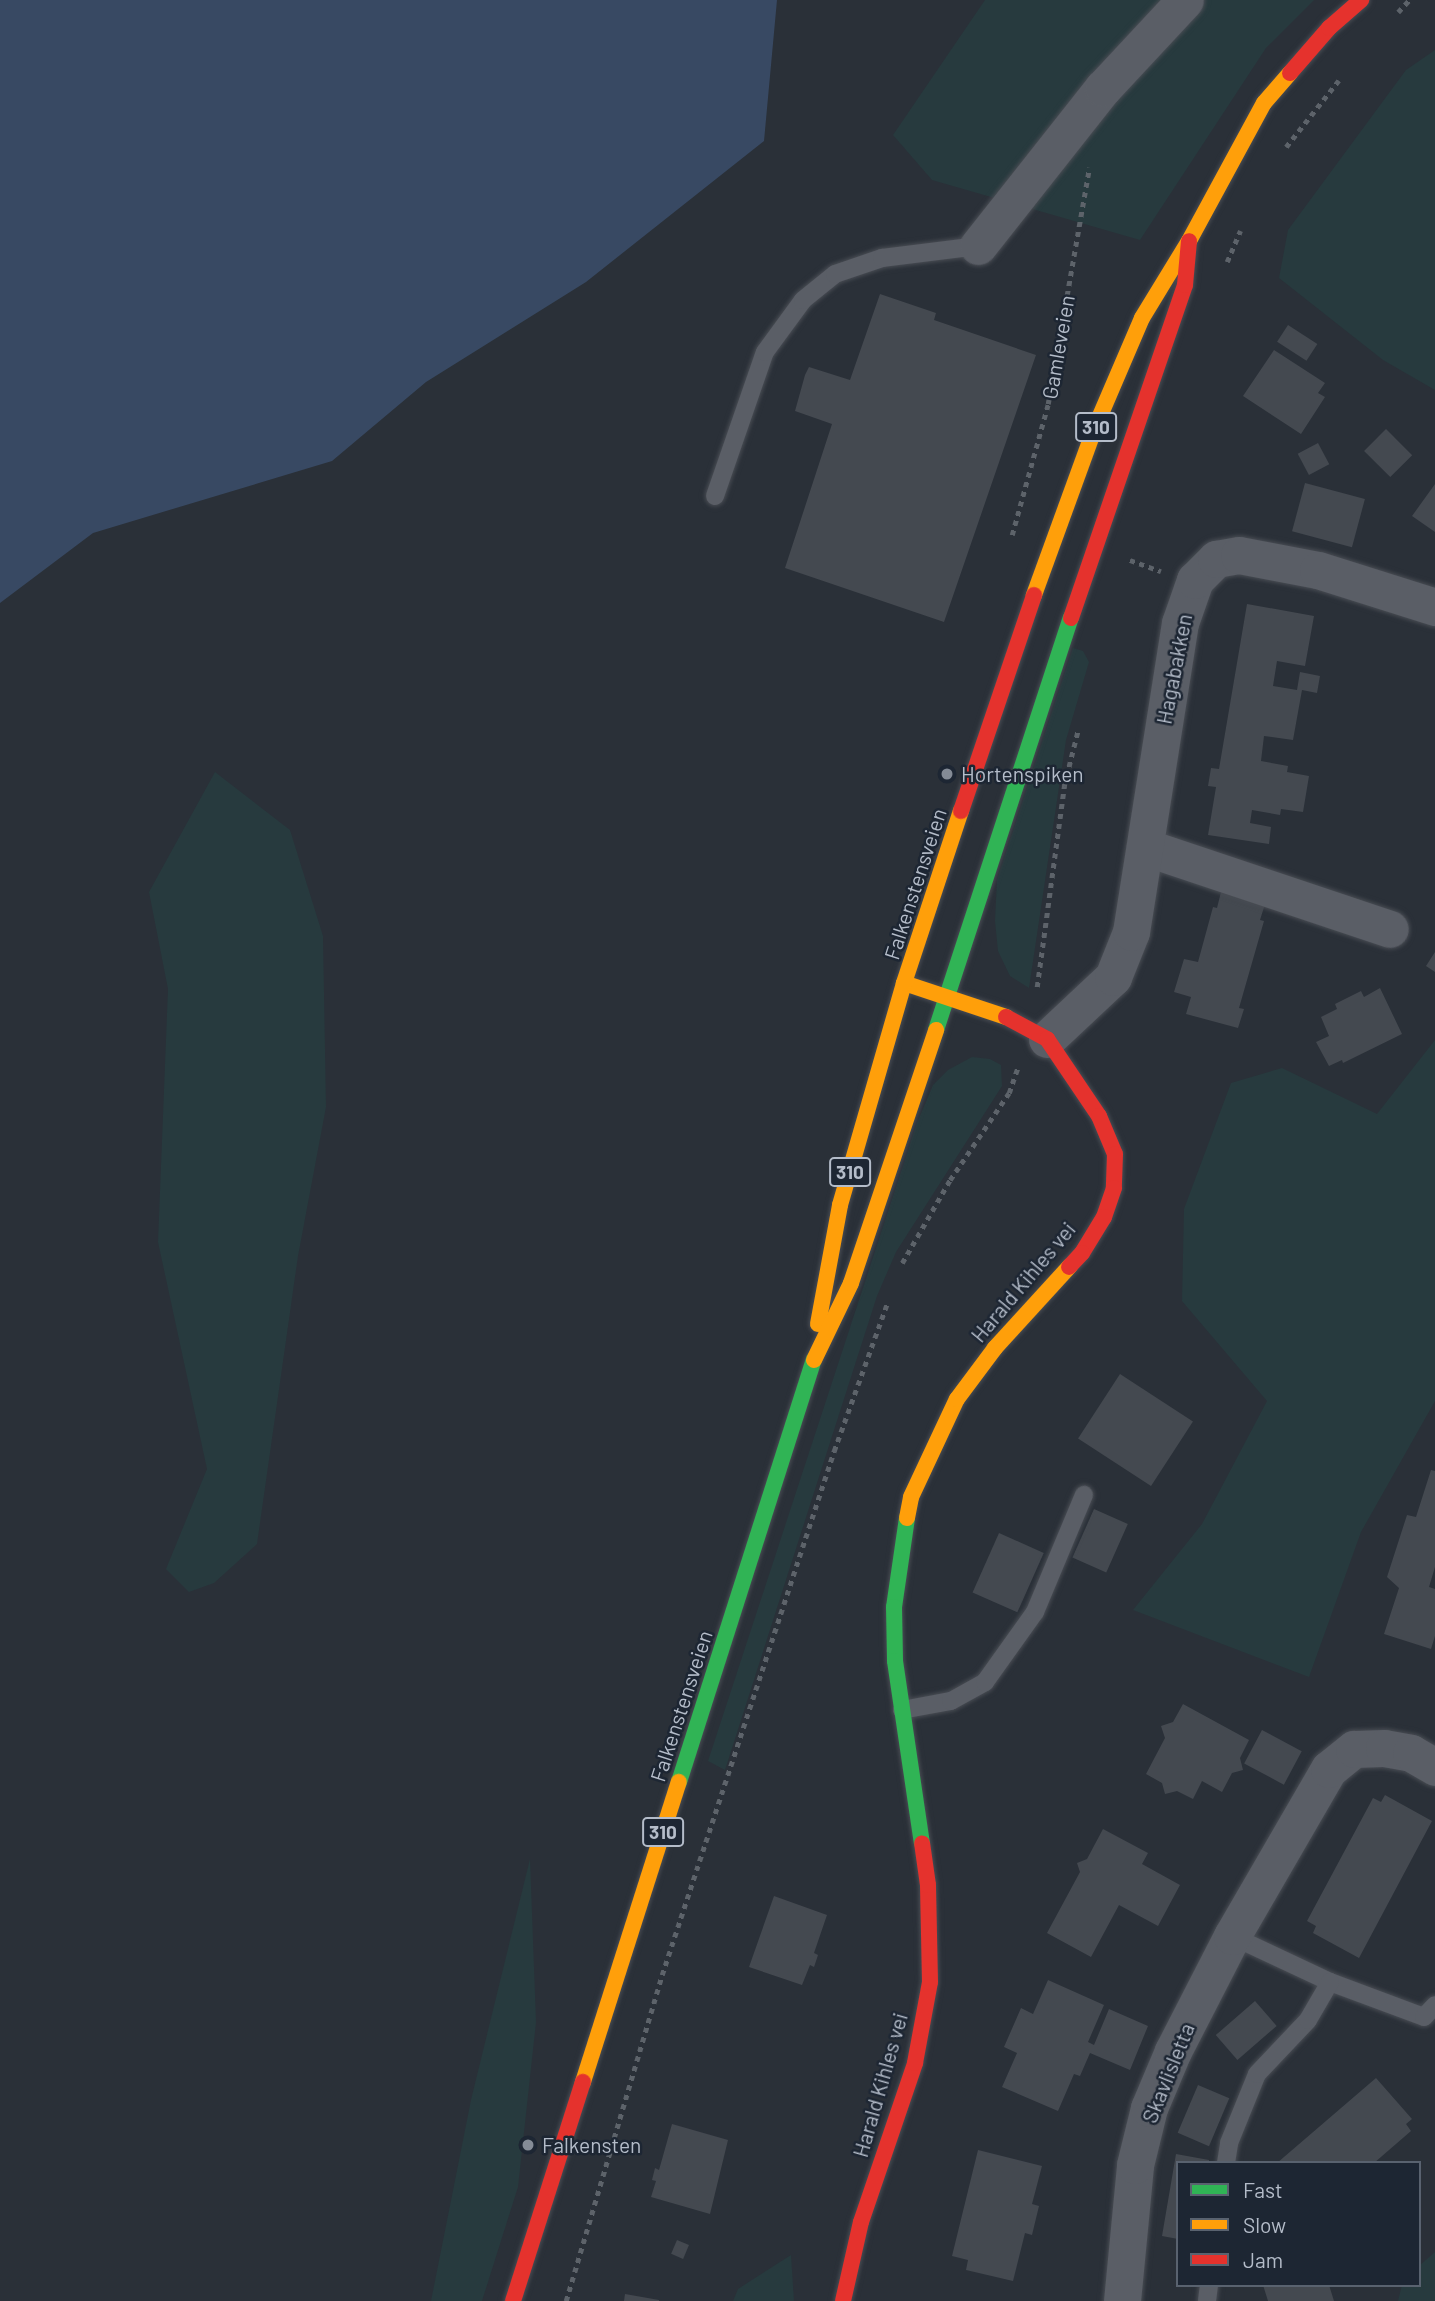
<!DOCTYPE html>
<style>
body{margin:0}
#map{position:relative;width:1435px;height:2301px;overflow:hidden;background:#2a3038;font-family:Barlow,sans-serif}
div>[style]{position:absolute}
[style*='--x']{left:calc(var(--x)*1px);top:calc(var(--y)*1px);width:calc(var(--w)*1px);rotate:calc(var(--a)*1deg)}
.green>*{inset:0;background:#273a3e}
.water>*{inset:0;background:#384963}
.building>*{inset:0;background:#444950;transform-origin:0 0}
.path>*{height:4.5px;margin-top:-2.25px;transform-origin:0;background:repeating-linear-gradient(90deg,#5d636a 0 5px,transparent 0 10px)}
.roads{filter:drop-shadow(0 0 2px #484c53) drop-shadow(0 0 2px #484c53)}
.lane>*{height:18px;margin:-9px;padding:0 9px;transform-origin:9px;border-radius:9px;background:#5a5e66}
.street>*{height:37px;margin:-18.5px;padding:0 18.5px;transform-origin:18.5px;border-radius:18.5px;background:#5a5e66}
.fast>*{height:16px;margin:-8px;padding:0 8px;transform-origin:8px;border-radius:8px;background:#30b455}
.slow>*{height:16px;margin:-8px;padding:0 8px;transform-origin:8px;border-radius:8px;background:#ff9f0a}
.jam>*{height:16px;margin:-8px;padding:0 8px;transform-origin:8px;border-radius:8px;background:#e5322d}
.dots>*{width:19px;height:19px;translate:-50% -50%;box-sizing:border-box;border:4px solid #1d2633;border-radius:50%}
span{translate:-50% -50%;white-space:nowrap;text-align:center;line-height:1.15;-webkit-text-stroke:5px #1d2633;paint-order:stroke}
.shield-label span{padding:2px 5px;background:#1d2633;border:2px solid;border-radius:5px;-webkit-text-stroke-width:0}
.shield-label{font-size:19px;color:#b4bcc9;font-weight:700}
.street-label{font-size:21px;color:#b4bcc9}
.poi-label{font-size:21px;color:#b4bcc9}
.left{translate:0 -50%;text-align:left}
.legend{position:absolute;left:1176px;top:2161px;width:245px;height:126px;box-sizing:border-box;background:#1d2633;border:2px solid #59626f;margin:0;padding:9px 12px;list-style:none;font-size:21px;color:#b4bcc9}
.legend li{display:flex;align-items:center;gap:14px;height:35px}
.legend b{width:35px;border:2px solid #59626f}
</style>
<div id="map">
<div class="green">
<div style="clip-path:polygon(985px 0,1314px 0,1266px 48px,1140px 240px,932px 180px,893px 135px)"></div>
<div style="clip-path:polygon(1435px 50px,1435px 390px,1383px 360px,1279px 278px,1288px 230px,1406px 70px)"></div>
<div style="clip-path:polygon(1073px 648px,1083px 651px,1089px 662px,1066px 740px,1029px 988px,1010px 976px,998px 951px,995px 921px,997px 880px)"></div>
<div style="clip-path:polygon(215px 772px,290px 830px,323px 936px,326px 1107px,298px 1256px,257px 1544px,214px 1583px,189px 1592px,166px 1569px,207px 1469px,158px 1242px,168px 989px,149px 892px)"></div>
<div style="clip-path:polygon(1435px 1040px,1435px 1401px,1361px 1532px,1309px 1677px,1133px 1610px,1202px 1524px,1267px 1401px,1182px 1301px,1184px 1209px,1231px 1083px,1282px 1068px,1377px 1114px)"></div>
<div style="clip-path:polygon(972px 1057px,990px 1059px,1001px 1065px,1002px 1086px,896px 1252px,877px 1296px,725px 1770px,708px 1761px,917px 1123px,933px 1085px,948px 1070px)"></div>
<div style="clip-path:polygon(530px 1859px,536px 2022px,518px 2187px,482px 2301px,431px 2301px,471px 2100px)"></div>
<div style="clip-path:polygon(1435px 2252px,1435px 2301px,1398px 2301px,1402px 2285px,1419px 2285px,1419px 2266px)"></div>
<div style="clip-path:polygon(791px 2255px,794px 2301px,733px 2301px,738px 2289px)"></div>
</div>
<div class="water">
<div style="clip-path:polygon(0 0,777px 0,764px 141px,586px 282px,426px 382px,332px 461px,93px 533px,0 603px)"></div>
</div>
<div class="building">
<div style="clip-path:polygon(880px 294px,936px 313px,934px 320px,1036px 355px,944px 622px,785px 568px,832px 424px,795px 411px,805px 375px,809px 367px,850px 380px)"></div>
<div style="left:1288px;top:325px;width:35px;height:20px;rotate:33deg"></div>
<div style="clip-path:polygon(1274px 350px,1325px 383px,1318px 393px,1325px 397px,1301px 434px,1243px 396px)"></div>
<div style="left:1386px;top:429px;width:37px;height:31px;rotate:45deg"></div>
<div style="left:1318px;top:443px;width:24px;height:23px;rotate:62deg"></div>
<div style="left:1305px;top:483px;width:62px;height:50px;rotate:15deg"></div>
<div style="clip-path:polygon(1435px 484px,1435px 532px,1412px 516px)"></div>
<div style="clip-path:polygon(1247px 604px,1314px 616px,1305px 666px,1277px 661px,1273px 686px,1297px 690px,1300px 672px,1320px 676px,1317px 693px,1302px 690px,1293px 740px,1264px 736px,1261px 761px,1288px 766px,1287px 772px,1309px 776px,1303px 812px,1281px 809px,1280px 815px,1252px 810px,1250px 823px,1271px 827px,1269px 844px,1208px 835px,1216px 787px,1208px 786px,1211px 768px,1219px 769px)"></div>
<div style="clip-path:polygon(1222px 888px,1266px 901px,1260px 920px,1264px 921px,1239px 1008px,1244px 1009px,1238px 1028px,1186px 1014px,1191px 997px,1174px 992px,1184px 959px,1198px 962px,1213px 907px,1217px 908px)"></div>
<div style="clip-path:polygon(1435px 952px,1435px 972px,1426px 966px)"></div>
<div style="clip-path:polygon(1380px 988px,1402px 1034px,1343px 1063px,1342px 1060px,1329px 1066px,1316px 1042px,1329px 1036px,1321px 1017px,1337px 1009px,1335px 1004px,1361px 991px,1364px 997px)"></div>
<div style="left:1120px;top:1374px;width:87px;height:77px;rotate:33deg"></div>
<div style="clip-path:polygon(1431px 1470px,1435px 1471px,1435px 1567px,1429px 1587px,1435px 1589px,1435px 1636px,1431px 1649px,1384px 1634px,1399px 1588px,1387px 1577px,1407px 1515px,1416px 1517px)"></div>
<div style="left:1094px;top:1509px;width:37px;height:53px;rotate:24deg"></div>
<div style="left:999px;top:1533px;width:49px;height:65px;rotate:24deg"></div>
<div style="clip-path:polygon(1183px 1704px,1249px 1740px,1240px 1758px,1243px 1770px,1232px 1773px,1222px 1792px,1202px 1781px,1193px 1799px,1177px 1791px,1165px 1794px,1162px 1783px,1146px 1774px,1165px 1738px,1161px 1726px,1173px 1722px)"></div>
<div style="left:1262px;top:1730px;width:45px;height:38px;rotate:28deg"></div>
<div style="clip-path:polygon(1385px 1795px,1432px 1821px,1359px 1958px,1313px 1933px,1316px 1926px,1307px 1921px,1373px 1798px,1381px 1802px)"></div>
<div style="clip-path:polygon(1103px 1829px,1148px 1853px,1142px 1864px,1180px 1885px,1158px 1926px,1119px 1905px,1091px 1957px,1047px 1933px,1080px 1872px,1077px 1863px,1087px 1859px)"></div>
<div style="clip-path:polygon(774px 1896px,827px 1915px,814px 1953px,818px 1955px,814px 1967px,810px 1965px,802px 1985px,749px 1967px)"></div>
<div style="clip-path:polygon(1048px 1980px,1104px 2005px,1088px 2042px,1094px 2045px,1109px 2009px,1148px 2026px,1130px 2070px,1090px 2053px,1080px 2076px,1074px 2074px,1058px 2111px,1002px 2087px,1017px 2053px,1004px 2047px,1021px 2008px,1033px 2014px)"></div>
<div style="left:1255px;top:2001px;width:33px;height:52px;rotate:49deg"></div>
<div style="clip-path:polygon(1376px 2078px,1412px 2119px,1406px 2124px,1411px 2131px,1374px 2163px,1277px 2163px)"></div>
<div style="left:1198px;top:2085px;width:34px;height:52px;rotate:23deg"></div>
<div style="clip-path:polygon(672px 2124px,728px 2140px,710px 2214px,651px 2197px,656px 2181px,652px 2180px,655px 2168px,659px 2170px)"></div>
<div style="clip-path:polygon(978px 2150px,1042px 2166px,1032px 2204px,1039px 2206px,1032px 2235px,1025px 2233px,1013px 2281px,966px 2270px,968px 2260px,952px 2256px)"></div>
<div style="clip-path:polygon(1176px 2154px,1209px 2160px,1209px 2163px,1178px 2163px,1178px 2239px,1162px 2236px)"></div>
<div style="left:677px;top:2240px;width:13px;height:15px;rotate:23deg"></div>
<div style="clip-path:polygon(1263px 2285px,1329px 2285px,1334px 2301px,1268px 2301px)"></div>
<div style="clip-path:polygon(625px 2294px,659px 2300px,659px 2301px,624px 2301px)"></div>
</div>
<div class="path">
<div style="--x:1398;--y:12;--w:16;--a:-47"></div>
<div style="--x:1286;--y:147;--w:85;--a:-51.7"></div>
<div style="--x:1227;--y:262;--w:34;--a:-67"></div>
<div style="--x:1012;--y:535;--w:136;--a:-74.6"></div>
<div style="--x:1048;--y:404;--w:240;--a:-80.1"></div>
<div style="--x:1130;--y:560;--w:33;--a:20"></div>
<div style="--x:1037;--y:987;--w:203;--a:-82.3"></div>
<div style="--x:1064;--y:786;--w:58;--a:-76"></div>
<div style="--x:902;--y:1263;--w:96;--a:-60"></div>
<div style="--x:950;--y:1180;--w:105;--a:-55.9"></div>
<div style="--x:1009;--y:1093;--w:28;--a:-71"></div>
<div style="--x:566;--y:2301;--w:340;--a:-73.6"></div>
<div style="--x:662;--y:1975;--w:552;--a:-71.83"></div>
<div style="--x:834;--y:1451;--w:159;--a:-70.2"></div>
</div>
<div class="roads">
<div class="lane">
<div style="--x:715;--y:496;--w:152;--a:-70.9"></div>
<div style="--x:765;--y:352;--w:64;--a:-53.8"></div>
<div style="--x:803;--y:300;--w:41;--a:-39.1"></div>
<div style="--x:835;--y:274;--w:50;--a:-18.8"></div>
<div style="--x:882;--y:258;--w:97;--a:-7.1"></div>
<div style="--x:902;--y:1710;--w:50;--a:-10.4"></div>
<div style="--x:951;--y:1701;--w:39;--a:-29"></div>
<div style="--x:985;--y:1682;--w:86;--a:-54.5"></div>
<div style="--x:1035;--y:1612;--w:127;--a:-67.3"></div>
<div style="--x:1232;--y:1936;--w:108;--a:25.1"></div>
<div style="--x:1330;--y:1982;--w:100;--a:20.4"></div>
<div style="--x:1424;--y:2017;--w:16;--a:-47"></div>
<div style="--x:1226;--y:2163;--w:20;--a:-81"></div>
<div style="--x:1229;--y:2143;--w:74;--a:-67.9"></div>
<div style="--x:1257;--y:2074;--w:74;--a:-46.6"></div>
<div style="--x:1308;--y:2020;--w:44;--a:-59.9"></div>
<div style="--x:1207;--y:2301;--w:16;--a:-83"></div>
</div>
<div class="street">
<div style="--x:978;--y:246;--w:201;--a:-51.7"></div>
<div style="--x:1103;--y:88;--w:120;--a:-47"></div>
<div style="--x:1145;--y:847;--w:258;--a:18.5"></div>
<div style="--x:1047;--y:1039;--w:91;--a:-43.2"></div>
<div style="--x:1113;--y:977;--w:48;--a:-68.2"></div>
<div style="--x:1131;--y:932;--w:313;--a:-81"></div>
<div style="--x:1180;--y:623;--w:46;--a:-70.8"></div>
<div style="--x:1195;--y:580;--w:30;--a:-45"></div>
<div style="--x:1216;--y:559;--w:23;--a:-10"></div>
<div style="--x:1239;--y:555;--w:80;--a:10.8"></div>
<div style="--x:1318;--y:570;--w:123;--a:17.5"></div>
<div style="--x:1122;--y:2301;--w:137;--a:-84.5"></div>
<div style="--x:1135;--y:2165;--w:59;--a:-76.2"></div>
<div style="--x:1149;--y:2108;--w:62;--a:-67.2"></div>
<div style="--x:1173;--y:2051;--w:129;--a:-62.8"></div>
<div style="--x:1232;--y:1936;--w:193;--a:-59.9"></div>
<div style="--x:1329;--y:1769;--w:32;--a:-39"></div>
<div style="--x:1354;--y:1749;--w:30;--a:-2"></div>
<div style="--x:1384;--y:1748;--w:27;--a:10"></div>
<div style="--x:1411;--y:1753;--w:28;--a:30"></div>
</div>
<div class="fast">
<div style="--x:936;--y:1030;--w:434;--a:-71.9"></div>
<div style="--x:907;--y:1518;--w:90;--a:98.3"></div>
<div style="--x:894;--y:1607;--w:54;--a:88.9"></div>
<div style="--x:895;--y:1661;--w:184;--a:81.6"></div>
<div style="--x:679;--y:1782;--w:443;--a:-72.3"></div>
</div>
<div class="slow">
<div style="--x:1034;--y:595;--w:176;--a:-70"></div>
<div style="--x:1094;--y:430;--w:122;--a:-66.8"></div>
<div style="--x:1142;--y:318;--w:90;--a:-58.6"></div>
<div style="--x:1189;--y:241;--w:157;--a:-61.5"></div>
<div style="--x:1264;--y:103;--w:40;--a:-49"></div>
<div style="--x:904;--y:983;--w:108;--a:18.4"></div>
<div style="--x:818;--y:1324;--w:121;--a:-79.5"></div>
<div style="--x:840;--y:1205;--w:231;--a:-73.9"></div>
<div style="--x:904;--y:983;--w:181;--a:-71.7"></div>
<div style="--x:814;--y:1360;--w:85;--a:-64.3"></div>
<div style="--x:851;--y:1283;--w:267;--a:-71.4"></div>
<div style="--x:907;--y:1518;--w:21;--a:-79"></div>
<div style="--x:911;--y:1497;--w:108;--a:-64.9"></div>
<div style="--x:957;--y:1399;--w:64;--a:-53.3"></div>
<div style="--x:995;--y:1348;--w:110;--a:-47.6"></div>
<div style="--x:583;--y:2082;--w:315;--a:-72.3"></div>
</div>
<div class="jam">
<div style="--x:1290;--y:73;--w:60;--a:-49.1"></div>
<div style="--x:1329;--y:28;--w:43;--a:-41.2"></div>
<div style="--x:1071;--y:618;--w:352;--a:-71.1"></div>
<div style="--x:1185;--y:285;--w:44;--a:-84.8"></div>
<div style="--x:961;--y:811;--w:228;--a:-71.3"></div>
<div style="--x:1006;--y:1017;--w:47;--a:28.2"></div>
<div style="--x:1047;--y:1039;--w:93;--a:56"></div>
<div style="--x:1099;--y:1116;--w:41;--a:67.2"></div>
<div style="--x:1115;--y:1154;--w:34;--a:92"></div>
<div style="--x:1114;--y:1188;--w:31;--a:109"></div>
<div style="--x:1104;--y:1217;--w:42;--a:121.4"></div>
<div style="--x:1082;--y:1253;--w:19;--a:133"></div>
<div style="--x:513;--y:2301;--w:230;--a:-72.3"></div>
<div style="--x:843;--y:2301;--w:81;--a:-77.2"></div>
<div style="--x:861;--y:2222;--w:168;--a:-71.2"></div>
<div style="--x:915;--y:2063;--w:82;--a:-79.5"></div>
<div style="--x:930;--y:1982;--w:97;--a:-91.2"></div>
<div style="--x:928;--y:1885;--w:42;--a:-98.1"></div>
</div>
</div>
<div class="dots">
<div style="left:947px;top:774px;background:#848b96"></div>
<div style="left:528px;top:2145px;background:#848b96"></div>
</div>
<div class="shield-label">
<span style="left:1096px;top:427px">310</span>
<span style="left:850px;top:1172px">310</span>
<span style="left:663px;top:1832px">310</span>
</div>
<div class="street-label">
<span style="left:1058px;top:347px;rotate:-80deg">Gamleveien</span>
<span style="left:1174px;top:669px;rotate:-79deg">Hagabakken</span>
<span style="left:915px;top:884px;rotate:-72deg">Falkenstensveien</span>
<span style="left:1023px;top:1282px;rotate:-50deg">Harald Kihles vei</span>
<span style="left:681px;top:1706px;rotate:-72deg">Falkenstensveien</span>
<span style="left:1168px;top:2073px;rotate:-68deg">Skavlisletta</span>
<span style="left:880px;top:2085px;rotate:-74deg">Harald Kihles vei</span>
</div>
<div class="poi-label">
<span class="left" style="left:961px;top:774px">Hortenspiken</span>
<span class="left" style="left:542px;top:2145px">Falkensten</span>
</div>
<ul class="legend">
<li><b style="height:9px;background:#30b455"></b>Fast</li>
<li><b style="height:9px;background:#ff9f0a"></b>Slow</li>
<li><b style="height:9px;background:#e5322d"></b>Jam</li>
</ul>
</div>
